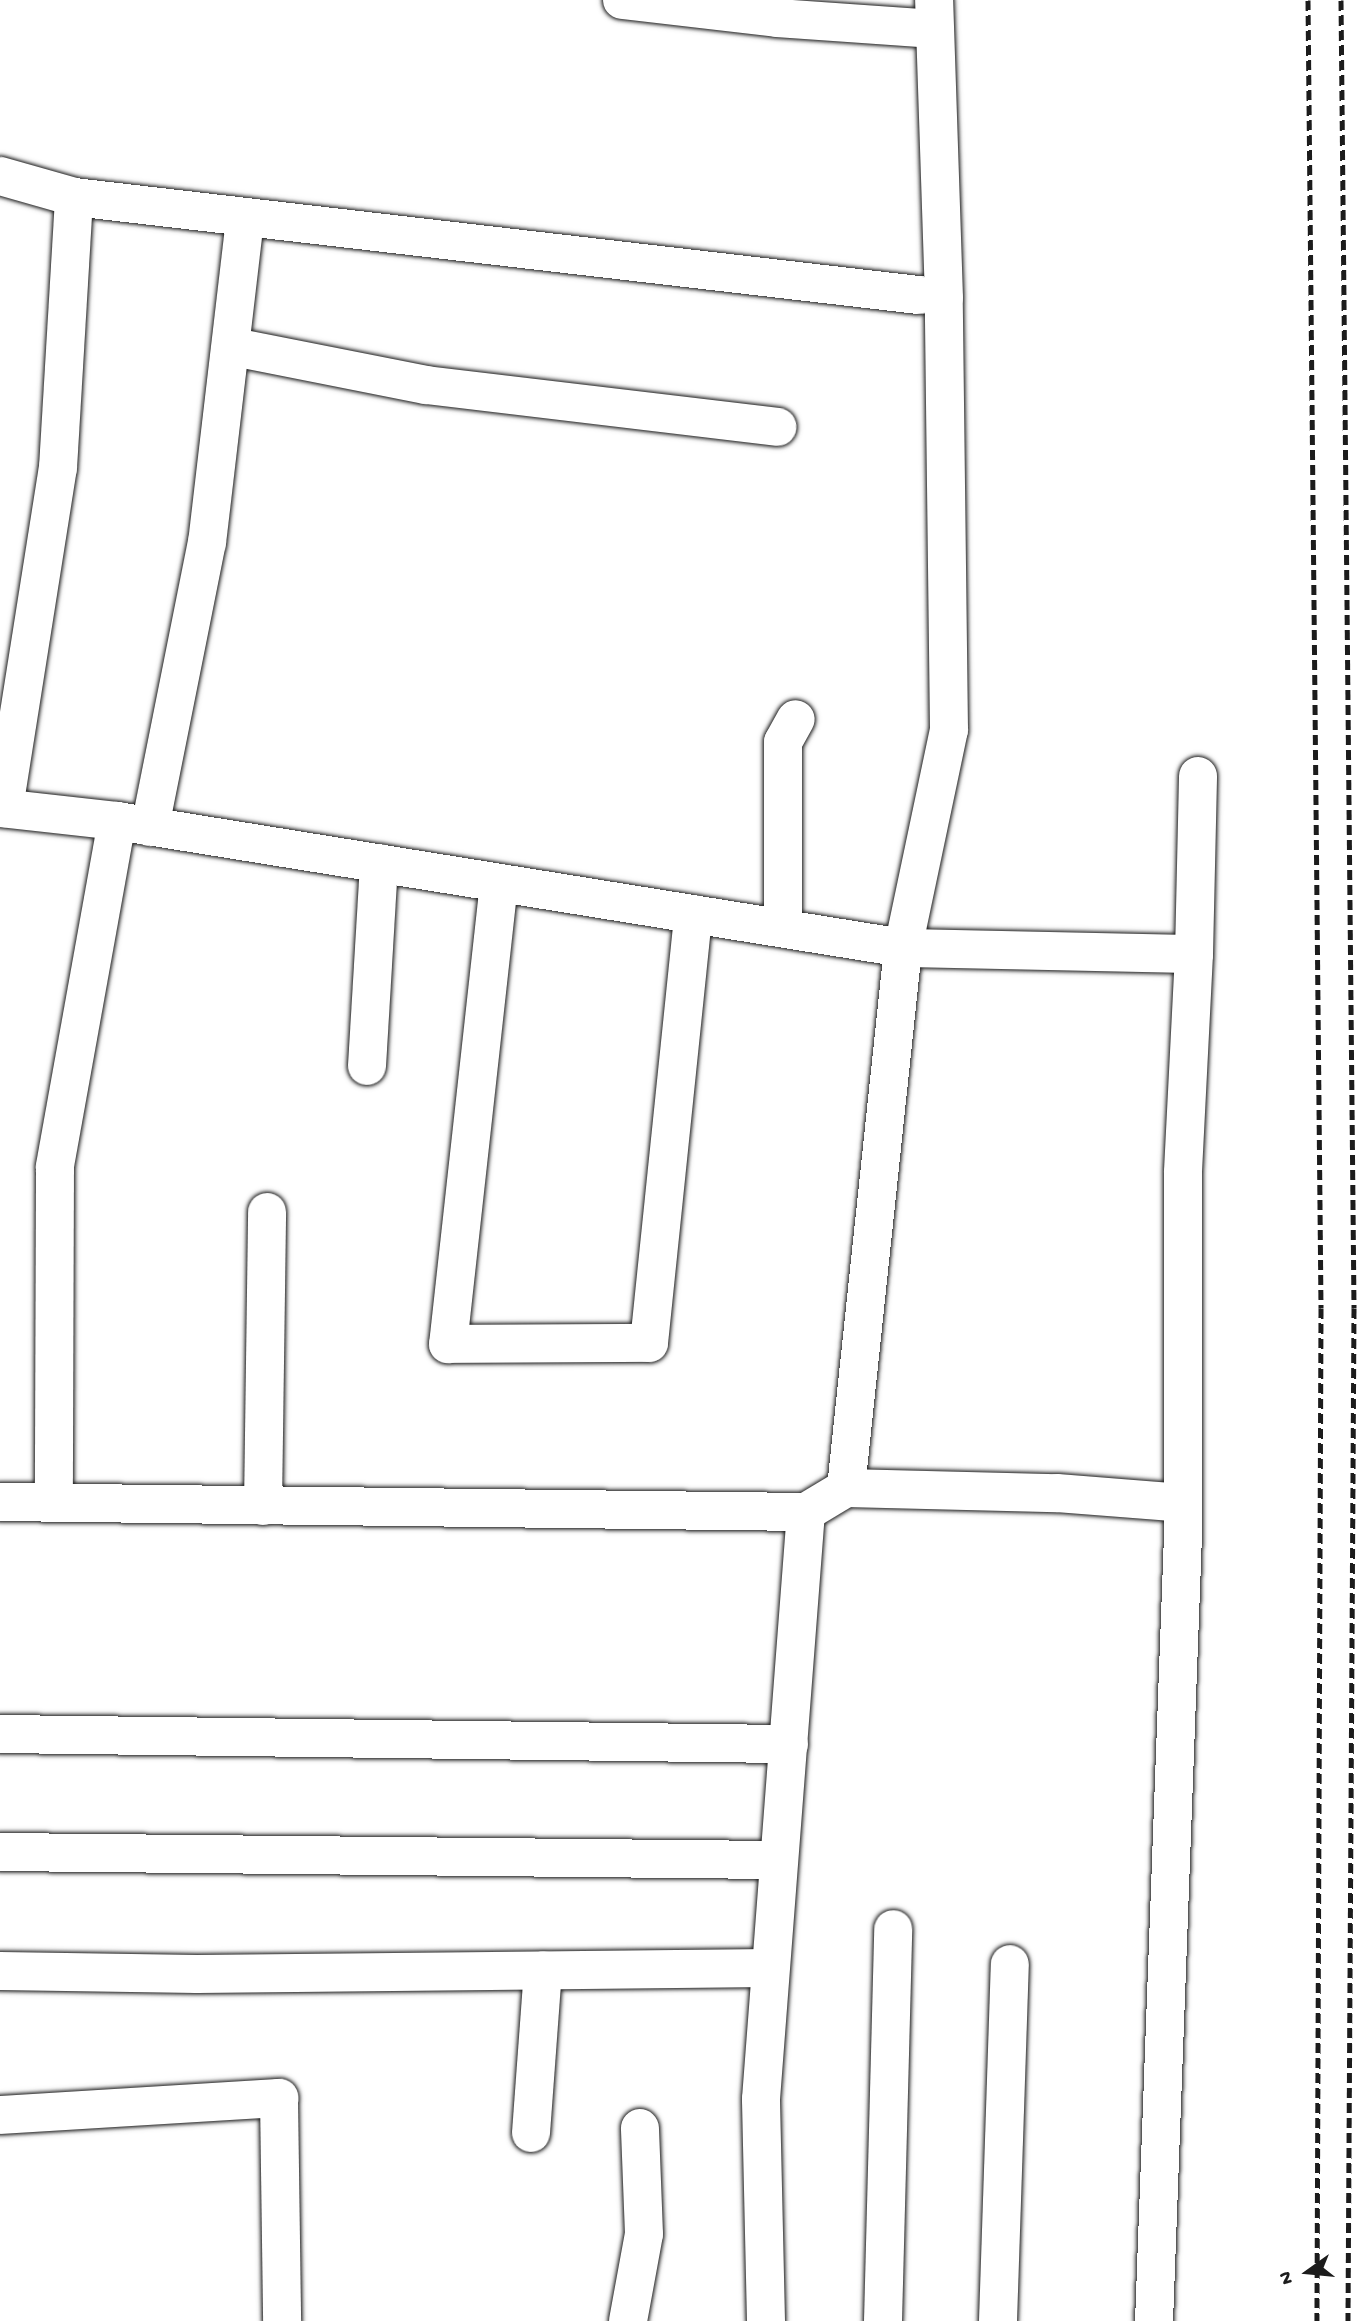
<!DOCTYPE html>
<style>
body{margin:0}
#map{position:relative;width:1357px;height:2321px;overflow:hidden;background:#fff;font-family:"Gochi Hand",sans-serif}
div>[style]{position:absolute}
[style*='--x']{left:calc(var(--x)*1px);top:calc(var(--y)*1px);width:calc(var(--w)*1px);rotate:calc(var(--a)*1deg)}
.roads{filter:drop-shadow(0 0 2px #1c1c1c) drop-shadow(0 0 2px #1c1c1c)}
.street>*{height:38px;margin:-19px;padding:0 19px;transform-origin:19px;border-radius:19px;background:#fff}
.rail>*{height:5px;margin-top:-2.5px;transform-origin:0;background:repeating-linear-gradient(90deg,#1c1c1c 0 10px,transparent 0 15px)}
span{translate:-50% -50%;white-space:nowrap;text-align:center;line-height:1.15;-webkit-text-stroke:6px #fff;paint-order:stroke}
.north{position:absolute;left:1273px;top:2237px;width:70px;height:70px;-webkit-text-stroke:5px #fff;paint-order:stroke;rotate:255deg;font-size:19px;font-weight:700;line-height:28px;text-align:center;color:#1c1c1c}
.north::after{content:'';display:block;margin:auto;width:24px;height:32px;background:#1c1c1c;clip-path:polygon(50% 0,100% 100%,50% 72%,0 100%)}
</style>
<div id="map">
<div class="roads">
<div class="street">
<div style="--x:622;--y:0;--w:156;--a:6.6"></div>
<div style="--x:777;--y:18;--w:158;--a:4"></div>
<div style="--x:0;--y:176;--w:77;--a:15.8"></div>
<div style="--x:74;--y:197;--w:851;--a:6.62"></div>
<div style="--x:234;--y:347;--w:196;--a:11.2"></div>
<div style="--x:426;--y:385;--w:354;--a:6.8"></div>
<div style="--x:0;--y:808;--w:118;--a:6.3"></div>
<div style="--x:117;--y:821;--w:352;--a:100.2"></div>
<div style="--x:55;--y:1167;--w:336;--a:90.2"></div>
<div style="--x:4;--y:808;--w:344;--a:-81"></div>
<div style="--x:58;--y:468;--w:271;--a:-86.6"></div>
<div style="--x:117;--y:821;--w:796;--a:9.18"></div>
<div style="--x:903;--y:948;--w:291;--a:1.2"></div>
<div style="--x:1194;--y:954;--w:219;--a:92.9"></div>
<div style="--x:1183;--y:1173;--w:362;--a:90"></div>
<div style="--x:1183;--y:1535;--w:787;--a:92.11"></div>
<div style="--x:150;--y:827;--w:290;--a:-78.7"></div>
<div style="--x:207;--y:543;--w:327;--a:-83.3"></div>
<div style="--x:499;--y:883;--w:464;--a:96.3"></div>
<div style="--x:448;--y:1344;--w:201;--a:-0.3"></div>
<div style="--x:649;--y:1343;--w:431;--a:-84.1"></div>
<div style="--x:783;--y:928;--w:186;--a:-90"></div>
<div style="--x:783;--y:742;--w:26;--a:-61"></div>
<div style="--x:1194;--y:954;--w:178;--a:-88.7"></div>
<div style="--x:367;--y:1066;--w:203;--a:-86.6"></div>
<div style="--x:846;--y:1488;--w:211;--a:1.4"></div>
<div style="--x:1057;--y:1493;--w:126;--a:4.5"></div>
<div style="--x:0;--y:1502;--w:806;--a:0.71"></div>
<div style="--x:263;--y:1506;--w:294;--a:-89.2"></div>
<div style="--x:0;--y:1734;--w:789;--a:0.73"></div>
<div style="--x:0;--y:1852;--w:778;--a:0.59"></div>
<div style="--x:0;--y:1971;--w:197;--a:0.9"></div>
<div style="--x:197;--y:1974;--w:573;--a:-0.6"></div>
<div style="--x:0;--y:2115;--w:280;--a:-3.5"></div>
<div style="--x:279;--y:2098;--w:223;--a:89.2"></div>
<div style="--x:531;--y:2133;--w:163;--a:-85.8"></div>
<div style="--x:628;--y:2321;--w:88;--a:-79.6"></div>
<div style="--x:644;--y:2234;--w:106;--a:-92.2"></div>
<div style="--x:766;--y:2321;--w:222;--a:-91.3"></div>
<div style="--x:761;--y:2099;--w:589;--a:-85.62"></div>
<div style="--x:806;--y:1512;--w:47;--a:-31"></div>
<div style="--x:846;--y:1488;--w:543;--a:-83.97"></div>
<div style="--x:903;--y:948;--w:223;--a:-78.1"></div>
<div style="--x:949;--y:730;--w:432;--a:-90.7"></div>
<div style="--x:944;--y:298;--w:298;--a:-91.9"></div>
<div style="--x:883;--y:2321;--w:392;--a:-88.5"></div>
<div style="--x:998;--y:2321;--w:357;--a:-88.1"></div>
</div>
</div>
<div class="rail">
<div style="--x:1308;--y:0;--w:1308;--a:89.43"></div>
<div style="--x:1321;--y:1308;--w:1013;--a:90.23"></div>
<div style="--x:1341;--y:0;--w:1308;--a:89.43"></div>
<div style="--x:1354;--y:1308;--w:1013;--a:90.34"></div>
</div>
<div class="north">N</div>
</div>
